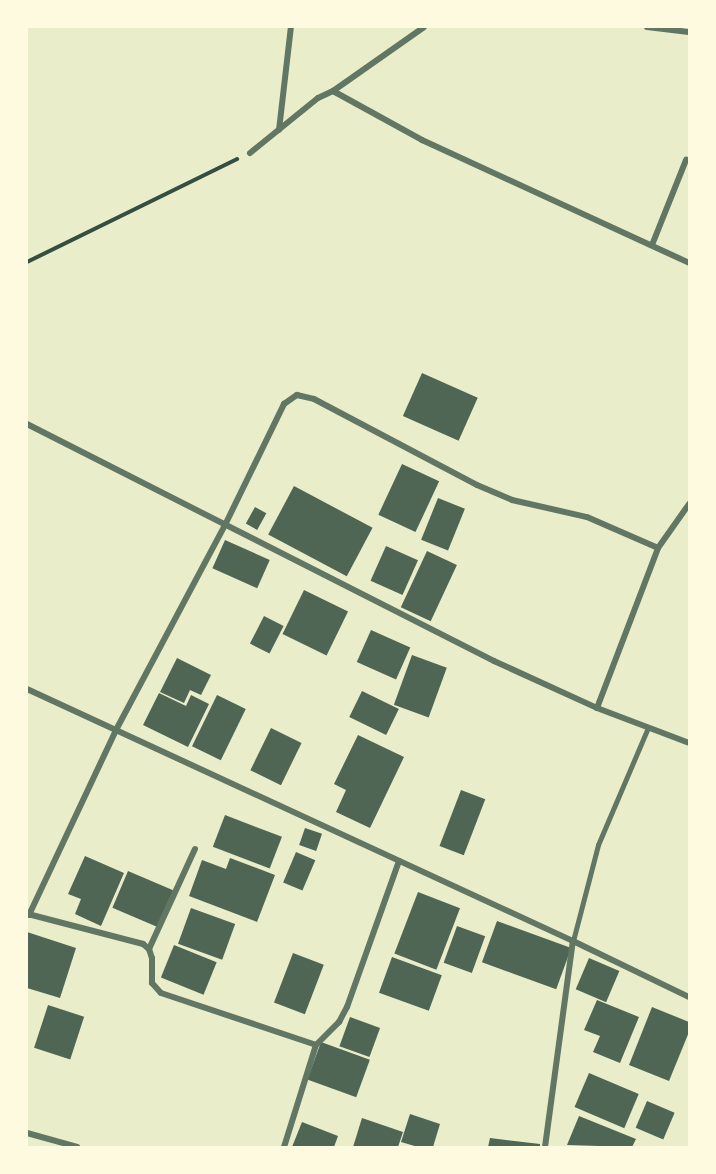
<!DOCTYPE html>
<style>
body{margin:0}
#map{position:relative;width:716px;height:1174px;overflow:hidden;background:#e9edc9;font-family:"Alegreya Sans",sans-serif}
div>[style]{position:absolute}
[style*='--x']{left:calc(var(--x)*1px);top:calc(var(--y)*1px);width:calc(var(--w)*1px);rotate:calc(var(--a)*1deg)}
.building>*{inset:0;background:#4f6655;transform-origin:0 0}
.path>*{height:4px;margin:-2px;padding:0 2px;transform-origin:2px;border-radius:2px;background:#344e41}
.service>*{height:4.5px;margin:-2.25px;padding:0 2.25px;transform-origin:2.25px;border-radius:2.25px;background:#617663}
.minor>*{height:6px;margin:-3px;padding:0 3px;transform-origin:3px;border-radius:3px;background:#617663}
span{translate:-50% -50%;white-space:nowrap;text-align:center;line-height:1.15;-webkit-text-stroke:4.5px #fefae0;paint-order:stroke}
.frame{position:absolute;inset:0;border:28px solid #fefae0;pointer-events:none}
</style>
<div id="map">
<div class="building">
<div style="left:422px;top:373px;width:61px;height:47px;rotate:24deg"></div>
<div style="left:402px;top:464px;width:41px;height:56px;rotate:25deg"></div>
<div style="left:294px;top:486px;width:89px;height:55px;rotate:28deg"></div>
<div style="left:438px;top:498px;width:29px;height:45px;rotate:22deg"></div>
<div style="left:255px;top:507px;width:13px;height:19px;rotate:29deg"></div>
<div style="left:225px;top:540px;width:49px;height:31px;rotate:24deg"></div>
<div style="left:386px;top:546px;width:35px;height:38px;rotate:24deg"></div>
<div style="left:427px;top:551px;width:33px;height:62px;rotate:25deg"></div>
<div style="left:304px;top:590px;width:49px;height:49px;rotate:26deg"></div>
<div style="left:264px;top:616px;width:22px;height:31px;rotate:27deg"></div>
<div style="left:371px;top:630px;width:43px;height:35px;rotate:24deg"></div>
<div style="left:412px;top:655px;width:37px;height:53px;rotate:20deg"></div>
<div style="clip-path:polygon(177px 658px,211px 675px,201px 695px,190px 690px,184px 703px,160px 692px)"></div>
<div style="left:362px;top:691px;width:41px;height:29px;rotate:26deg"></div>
<div style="clip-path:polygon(159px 693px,186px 706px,191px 695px,209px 704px,188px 747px,143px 725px)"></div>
<div style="left:217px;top:695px;width:32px;height:57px;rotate:26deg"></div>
<div style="left:271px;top:728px;width:34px;height:47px;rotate:26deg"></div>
<div style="clip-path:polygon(358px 735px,404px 757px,370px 828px,336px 812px,346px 790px,334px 784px)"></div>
<div style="left:461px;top:790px;width:26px;height:60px;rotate:21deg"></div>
<div style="left:225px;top:815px;width:61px;height:34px;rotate:21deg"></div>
<div style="left:305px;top:828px;width:18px;height:18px;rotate:19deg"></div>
<div style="left:296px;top:852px;width:21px;height:33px;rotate:23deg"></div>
<div style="clip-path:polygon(85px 856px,124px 873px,101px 926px,75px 914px,81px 899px,68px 894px)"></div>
<div style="clip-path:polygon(230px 858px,275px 875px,257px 922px,189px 896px,202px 860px,226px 869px)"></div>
<div style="left:128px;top:871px;width:49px;height:40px;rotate:23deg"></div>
<div style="left:418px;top:892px;width:45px;height:66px;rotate:21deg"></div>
<div style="left:191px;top:908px;width:47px;height:38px;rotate:20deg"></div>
<div style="left:497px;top:921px;width:79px;height:44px;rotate:20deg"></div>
<div style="left:457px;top:926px;width:30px;height:39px;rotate:20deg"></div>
<div style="clip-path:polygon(27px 932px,76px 948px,60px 998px,27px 988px)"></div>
<div style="left:174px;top:945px;width:46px;height:35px;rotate:22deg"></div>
<div style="left:293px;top:953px;width:33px;height:53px;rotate:21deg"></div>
<div style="left:392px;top:957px;width:53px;height:38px;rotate:20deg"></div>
<div style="left:589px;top:958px;width:33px;height:34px;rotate:23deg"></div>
<div style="clip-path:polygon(597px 1000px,639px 1017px,620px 1063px,593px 1052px,600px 1036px,584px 1030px)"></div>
<div style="left:48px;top:1005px;width:38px;height:45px;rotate:18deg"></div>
<div style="clip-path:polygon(652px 1007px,689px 1022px,689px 1032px,669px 1081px,629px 1065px)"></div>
<div style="left:350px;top:1017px;width:32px;height:31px;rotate:20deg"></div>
<div style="left:321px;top:1042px;width:52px;height:40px;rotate:20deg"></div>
<div style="left:589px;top:1073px;width:54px;height:37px;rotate:23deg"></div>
<div style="left:647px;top:1101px;width:30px;height:29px;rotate:23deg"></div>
<div style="clip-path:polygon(410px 1114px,440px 1124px,433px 1147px,418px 1147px,401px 1142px)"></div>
<div style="clip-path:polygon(579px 1116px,636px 1139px,632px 1147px,567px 1145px)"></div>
<div style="clip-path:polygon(362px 1118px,403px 1132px,398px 1147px,353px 1147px)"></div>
<div style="clip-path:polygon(302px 1122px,338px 1136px,334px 1147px,292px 1147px)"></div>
<div style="clip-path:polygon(490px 1138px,540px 1144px,540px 1147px,488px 1147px)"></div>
</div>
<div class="path">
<div style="--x:27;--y:262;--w:234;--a:-26.1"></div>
</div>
<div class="service">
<div style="--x:573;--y:941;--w:99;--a:-75.4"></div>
<div style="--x:598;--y:845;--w:127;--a:-66.9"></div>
</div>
<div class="minor">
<div style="--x:647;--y:27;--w:42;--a:6.8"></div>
<div style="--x:333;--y:91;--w:102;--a:28.8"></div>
<div style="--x:422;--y:140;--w:294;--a:24.7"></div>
<div style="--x:279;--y:130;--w:104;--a:-83.4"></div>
<div style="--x:250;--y:153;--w:87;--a:-39"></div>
<div style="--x:318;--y:98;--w:17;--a:-25"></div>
<div style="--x:333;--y:91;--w:111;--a:-35.1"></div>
<div style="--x:652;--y:245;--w:92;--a:-68.2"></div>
<div style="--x:27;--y:424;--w:524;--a:26.91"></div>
<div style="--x:494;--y:661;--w:113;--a:24.5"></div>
<div style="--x:597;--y:708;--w:98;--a:20.8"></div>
<div style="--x:27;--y:689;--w:601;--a:24.78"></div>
<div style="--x:573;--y:941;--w:129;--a:25.8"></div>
<div style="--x:597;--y:708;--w:171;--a:-69.1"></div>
<div style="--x:658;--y:548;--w:54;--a:-54.8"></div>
<div style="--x:28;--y:914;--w:119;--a:14.6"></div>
<div style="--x:143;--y:944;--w:8;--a:40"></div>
<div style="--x:149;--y:949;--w:9;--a:72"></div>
<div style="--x:152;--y:958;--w:25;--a:90"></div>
<div style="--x:152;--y:983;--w:13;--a:48"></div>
<div style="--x:161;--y:993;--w:163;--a:18.5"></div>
<div style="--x:29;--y:915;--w:204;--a:-64.8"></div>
<div style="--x:116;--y:730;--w:232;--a:-62"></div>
<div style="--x:225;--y:525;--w:135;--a:-64"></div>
<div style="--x:284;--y:404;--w:16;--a:-35"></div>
<div style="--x:297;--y:395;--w:17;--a:13"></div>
<div style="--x:314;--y:399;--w:184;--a:27.8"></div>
<div style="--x:477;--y:485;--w:38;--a:23"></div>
<div style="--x:512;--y:500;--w:77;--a:12.8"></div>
<div style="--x:587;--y:517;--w:77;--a:23.6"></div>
<div style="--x:149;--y:949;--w:110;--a:-65.3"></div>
<div style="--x:27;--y:1133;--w:52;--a:15.6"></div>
<div style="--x:284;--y:1147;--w:107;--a:-72.6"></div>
<div style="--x:316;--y:1045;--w:33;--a:-45"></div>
<div style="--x:339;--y:1022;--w:17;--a:-62"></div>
<div style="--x:347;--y:1007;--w:155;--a:-70.4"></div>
<div style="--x:545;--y:1147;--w:208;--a:-82.3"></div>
</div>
<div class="frame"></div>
</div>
